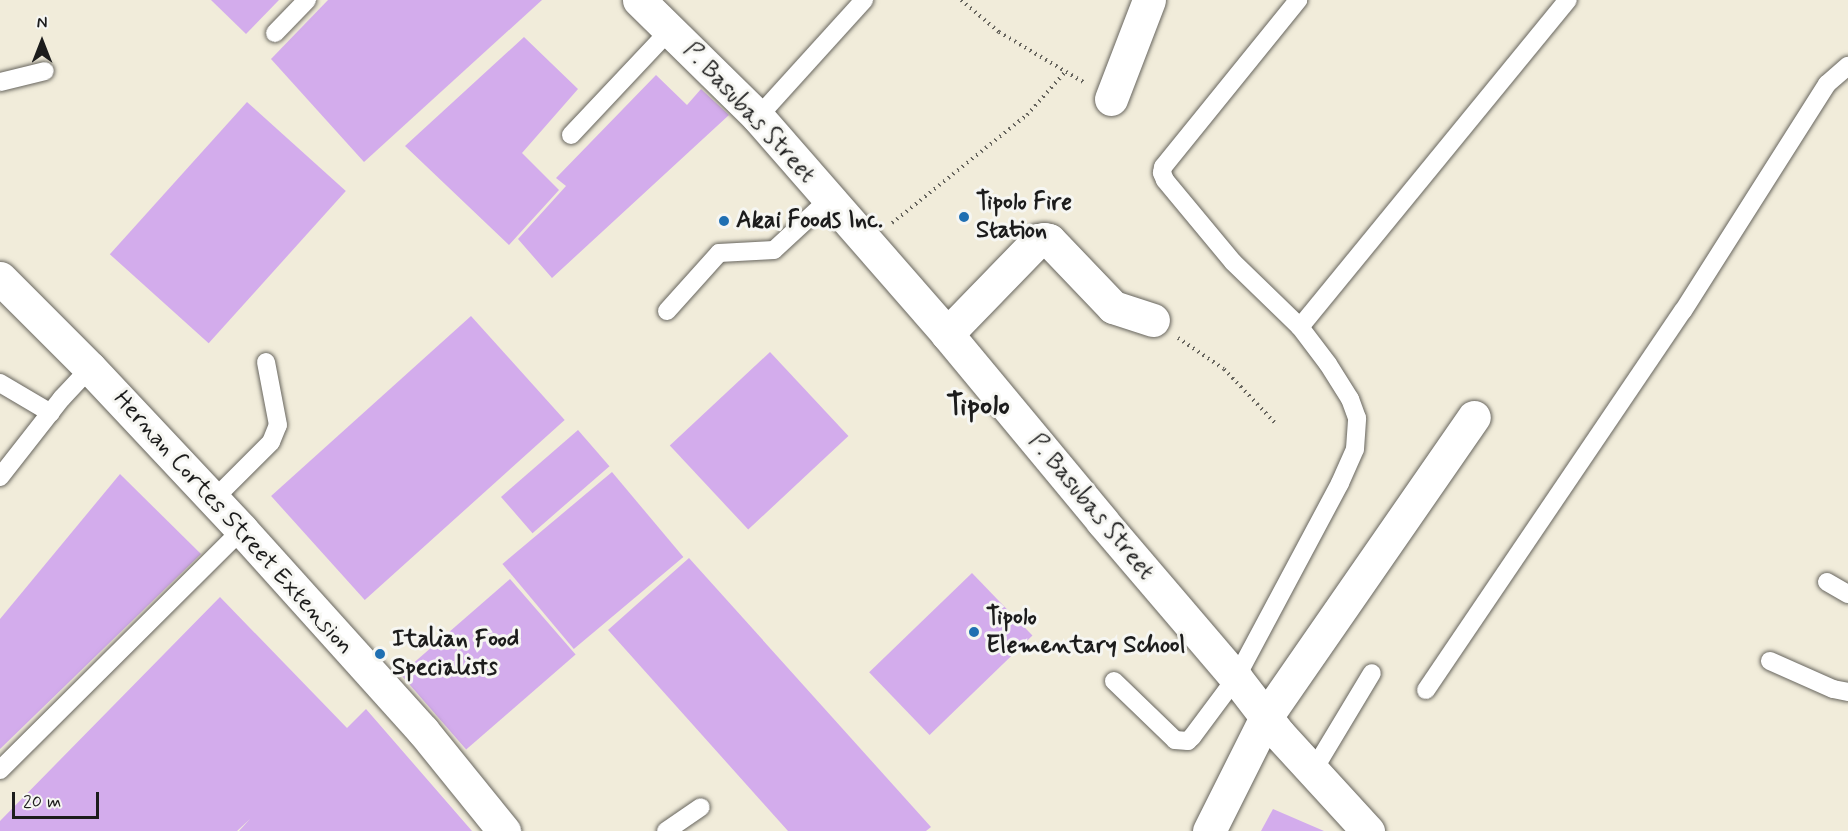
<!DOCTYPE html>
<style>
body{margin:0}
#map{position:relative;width:1848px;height:831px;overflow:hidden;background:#f1ecda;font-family:Mynerve,sans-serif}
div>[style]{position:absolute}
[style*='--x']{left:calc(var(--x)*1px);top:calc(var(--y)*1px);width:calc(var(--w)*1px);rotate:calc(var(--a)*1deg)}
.building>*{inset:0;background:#d3acec;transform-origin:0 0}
.path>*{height:4px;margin-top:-2px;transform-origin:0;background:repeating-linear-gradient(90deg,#67655e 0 1.5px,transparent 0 6px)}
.roads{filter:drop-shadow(0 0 2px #67655e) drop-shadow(0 0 2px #67655e)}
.lane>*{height:18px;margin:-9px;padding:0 9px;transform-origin:9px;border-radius:9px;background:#fff}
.street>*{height:33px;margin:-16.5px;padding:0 16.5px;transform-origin:16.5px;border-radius:16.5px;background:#fff}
.secondary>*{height:33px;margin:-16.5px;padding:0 16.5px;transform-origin:16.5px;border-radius:16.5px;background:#fff}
.dots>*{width:16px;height:16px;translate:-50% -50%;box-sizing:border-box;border:3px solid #f6f6f2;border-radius:50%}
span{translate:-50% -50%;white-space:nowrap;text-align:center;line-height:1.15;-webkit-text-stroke:6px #f6f6f2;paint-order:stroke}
.street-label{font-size:24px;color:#1c1c1c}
.poi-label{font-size:24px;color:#1c1c1c;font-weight:700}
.left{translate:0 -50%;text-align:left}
.district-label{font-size:30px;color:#1c1c1c;font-weight:700}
.north{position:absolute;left:12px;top:12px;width:60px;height:60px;-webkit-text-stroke:4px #f6f6f2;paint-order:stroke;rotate:0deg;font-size:16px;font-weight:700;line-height:24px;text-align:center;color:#1c1c1c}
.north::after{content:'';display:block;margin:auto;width:21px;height:27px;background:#1c1c1c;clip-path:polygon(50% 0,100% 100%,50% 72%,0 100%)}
.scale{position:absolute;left:12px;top:792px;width:87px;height:27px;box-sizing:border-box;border:3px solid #1c1c1c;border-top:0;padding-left:8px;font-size:18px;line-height:21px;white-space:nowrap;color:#1c1c1c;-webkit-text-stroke:4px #f6f6f2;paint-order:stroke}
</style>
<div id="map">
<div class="building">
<div style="clip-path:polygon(211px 0,279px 0,246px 34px)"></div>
<div style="clip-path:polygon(328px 0,542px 0,364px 162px,271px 59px)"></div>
<div style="clip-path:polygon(524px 37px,578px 89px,522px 153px,559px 190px,509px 245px,405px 146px)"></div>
<div style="clip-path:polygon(656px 75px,687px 105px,701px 89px,729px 115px,552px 278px,518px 239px,566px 186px,556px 178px)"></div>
<div style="left:247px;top:102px;width:133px;height:205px;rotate:42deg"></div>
<div style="left:471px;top:316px;width:140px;height:269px;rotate:48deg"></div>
<div style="left:770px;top:352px;width:115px;height:137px;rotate:47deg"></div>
<div style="left:578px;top:430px;width:48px;height:102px;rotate:49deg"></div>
<div style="left:612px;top:472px;width:111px;height:143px;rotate:50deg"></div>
<div style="clip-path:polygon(120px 474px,201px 554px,0 749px,0 619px)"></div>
<div style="clip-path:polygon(689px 558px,931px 827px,926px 831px,788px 831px,608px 630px)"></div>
<div style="left:972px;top:573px;width:87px;height:143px;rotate:46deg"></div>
<div style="left:510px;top:579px;width:100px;height:145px;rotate:49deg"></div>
<div style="clip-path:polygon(220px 597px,347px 728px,366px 709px,472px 831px,239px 831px,250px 819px,237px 831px,0 831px,0 821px)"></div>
<div style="clip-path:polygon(1273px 809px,1324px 831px,1261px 831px)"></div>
</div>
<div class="path">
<div style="--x:961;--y:0;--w:50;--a:40.1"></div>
<div style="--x:999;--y:32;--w:100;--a:30.7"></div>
<div style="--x:892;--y:223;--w:173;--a:-38.7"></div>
<div style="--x:1027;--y:115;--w:57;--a:-48.5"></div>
<div style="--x:1178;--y:338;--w:55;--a:34"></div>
<div style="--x:1224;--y:369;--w:76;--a:46.6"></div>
</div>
<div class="roads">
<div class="lane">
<div style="--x:275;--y:33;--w:46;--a:-45.9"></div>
<div style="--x:0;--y:82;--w:46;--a:-13.7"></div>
<div style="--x:758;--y:117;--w:158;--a:-47.8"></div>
<div style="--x:571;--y:135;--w:144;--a:-46.7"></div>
<div style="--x:667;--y:311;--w:78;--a:-48.1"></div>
<div style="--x:719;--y:253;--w:55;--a:-3.1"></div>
<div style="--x:774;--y:250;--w:75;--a:-42.8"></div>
<div style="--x:1300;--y:327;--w:423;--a:-50.7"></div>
<div style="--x:0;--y:383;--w:59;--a:30.5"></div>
<div style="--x:0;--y:477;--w:100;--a:-51.9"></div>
<div style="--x:62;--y:398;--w:41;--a:-47"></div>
<div style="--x:213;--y:500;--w:82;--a:-45"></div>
<div style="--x:271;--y:442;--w:18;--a:-68"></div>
<div style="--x:278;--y:425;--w:64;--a:-100.8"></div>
<div style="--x:1827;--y:582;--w:24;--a:30"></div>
<div style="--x:1770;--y:661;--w:69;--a:24"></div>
<div style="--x:1833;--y:689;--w:15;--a:11"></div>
<div style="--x:1114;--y:681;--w:85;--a:44"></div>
<div style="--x:1175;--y:740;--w:13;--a:4"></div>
<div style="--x:1188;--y:741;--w:6;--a:-45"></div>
<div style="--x:1192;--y:737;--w:74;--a:-53.3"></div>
<div style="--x:1236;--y:678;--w:221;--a:-61.9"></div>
<div style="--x:1340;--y:483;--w:37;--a:-66"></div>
<div style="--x:1355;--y:449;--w:31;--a:-86"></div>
<div style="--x:1357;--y:418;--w:20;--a:-110"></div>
<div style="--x:1350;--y:399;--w:41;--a:-122.2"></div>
<div style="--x:1328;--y:364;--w:46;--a:-127.1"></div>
<div style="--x:1300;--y:327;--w:93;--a:-135.9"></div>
<div style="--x:1233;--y:262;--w:107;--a:-129.7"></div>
<div style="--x:1165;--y:180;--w:8;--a:-113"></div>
<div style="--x:1162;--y:173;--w:6;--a:-81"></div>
<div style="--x:1163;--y:167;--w:215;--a:-51"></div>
<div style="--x:1426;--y:690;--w:458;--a:-55.9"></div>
<div style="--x:1683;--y:311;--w:269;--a:-57.6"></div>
<div style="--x:1827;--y:84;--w:28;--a:-41"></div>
<div style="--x:0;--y:770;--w:341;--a:-44.8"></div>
<div style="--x:1313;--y:771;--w:114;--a:-59"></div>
<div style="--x:666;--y:831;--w:42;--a:-34.4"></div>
</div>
<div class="street">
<div style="--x:1111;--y:99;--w:106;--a:-69"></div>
<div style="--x:0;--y:278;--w:127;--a:45"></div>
<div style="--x:90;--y:368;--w:222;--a:46.8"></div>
<div style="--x:242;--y:530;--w:270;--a:48"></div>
<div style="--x:423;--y:731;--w:129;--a:51"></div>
<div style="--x:947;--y:334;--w:131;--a:-45.9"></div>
<div style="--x:1038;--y:240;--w:6;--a:-9"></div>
<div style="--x:1044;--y:239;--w:5;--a:11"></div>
<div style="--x:1049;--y:240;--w:93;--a:46.3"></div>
<div style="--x:1113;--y:307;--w:42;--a:18"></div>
<div style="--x:1209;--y:831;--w:127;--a:-63.4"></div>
<div style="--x:1266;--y:717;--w:365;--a:-55.3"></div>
</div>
<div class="secondary">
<div style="--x:639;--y:0;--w:167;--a:44.5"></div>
<div style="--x:758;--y:117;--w:288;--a:48.9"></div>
<div style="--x:947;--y:334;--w:243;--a:50.3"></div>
<div style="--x:1102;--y:521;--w:206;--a:49.5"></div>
<div style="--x:1236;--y:678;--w:71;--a:52.5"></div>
<div style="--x:1279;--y:734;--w:132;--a:47.5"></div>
</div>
</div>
<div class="dots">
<div style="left:964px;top:217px;background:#1f6fb2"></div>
<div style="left:724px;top:221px;background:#1f6fb2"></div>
<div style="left:974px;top:632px;background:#1f6fb2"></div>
<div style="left:380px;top:654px;background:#1f6fb2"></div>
</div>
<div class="street-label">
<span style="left:749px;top:113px;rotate:47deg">P. Basubas Street</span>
<span style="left:1091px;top:507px;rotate:50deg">P. Basubas Street</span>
<span style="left:233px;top:523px;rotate:48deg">Hernan Cortes Street Extension</span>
</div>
<div class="poi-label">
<span class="left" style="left:976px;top:217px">Tipolo Fire<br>Station</span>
<span class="left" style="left:736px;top:221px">Akai Foods Inc.</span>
<span class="left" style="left:986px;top:632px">Tipolo<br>Elementary School</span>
<span class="left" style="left:392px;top:654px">Italian Food<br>Specialists</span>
</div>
<div class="district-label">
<span style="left:978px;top:406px">Tipolo</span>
</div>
<div class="north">N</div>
<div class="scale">20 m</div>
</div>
